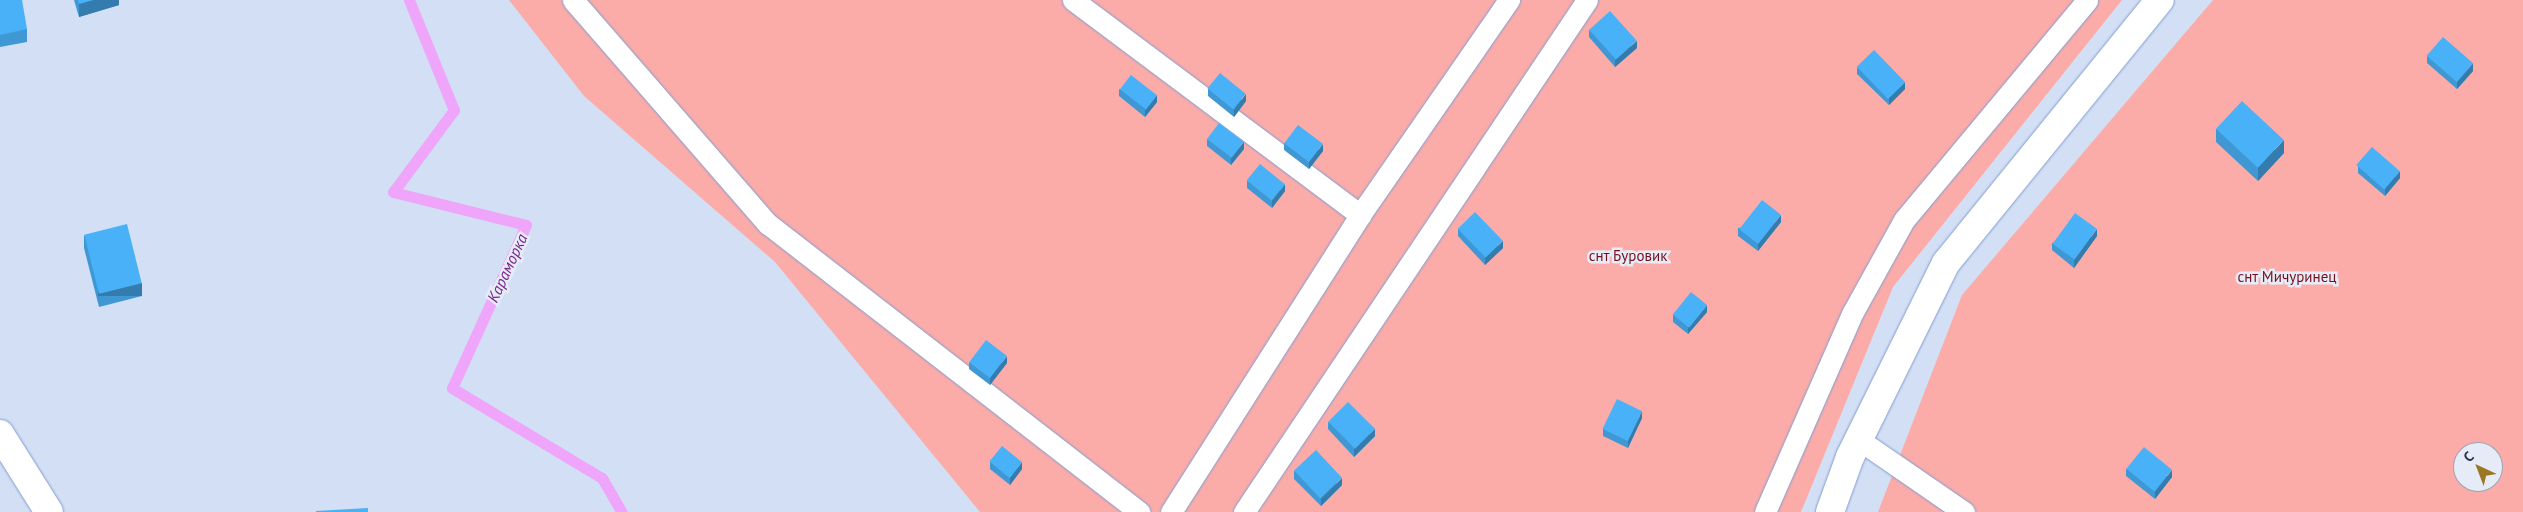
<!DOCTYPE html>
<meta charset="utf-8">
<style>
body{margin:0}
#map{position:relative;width:2523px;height:512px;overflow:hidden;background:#d3dff5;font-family:"PT Sans",sans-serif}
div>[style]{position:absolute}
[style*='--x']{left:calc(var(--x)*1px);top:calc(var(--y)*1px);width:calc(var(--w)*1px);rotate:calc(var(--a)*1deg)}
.green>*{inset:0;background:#fbaca9}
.stream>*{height:11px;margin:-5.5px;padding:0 5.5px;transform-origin:5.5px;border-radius:5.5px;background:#eea5fa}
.roads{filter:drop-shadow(0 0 1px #829ed0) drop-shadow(0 0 1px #829ed0)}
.service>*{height:21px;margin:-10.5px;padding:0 10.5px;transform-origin:10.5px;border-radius:10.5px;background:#fff}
.minor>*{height:28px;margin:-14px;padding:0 14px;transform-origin:14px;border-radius:14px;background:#fff}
.tertiary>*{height:28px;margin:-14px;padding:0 14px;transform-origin:14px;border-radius:14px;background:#fff}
.wall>*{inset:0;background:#3f98d4}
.shaded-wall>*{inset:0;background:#337cad;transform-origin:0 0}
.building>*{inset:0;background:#49b1f7;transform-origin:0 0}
span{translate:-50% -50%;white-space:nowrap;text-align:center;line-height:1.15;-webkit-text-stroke:5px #e6ecf7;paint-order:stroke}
.park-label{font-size:15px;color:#770f1c}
.water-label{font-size:16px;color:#7c268a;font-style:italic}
.north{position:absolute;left:2453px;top:442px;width:50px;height:50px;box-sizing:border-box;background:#e6ecf7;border:1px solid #9aa3b1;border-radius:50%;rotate:317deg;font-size:14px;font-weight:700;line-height:20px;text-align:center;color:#293549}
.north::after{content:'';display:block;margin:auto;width:18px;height:22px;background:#9d7623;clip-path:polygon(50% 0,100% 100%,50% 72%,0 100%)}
</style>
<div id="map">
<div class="green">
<div style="clip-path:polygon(509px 0,2122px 0,1893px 287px,1801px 512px,980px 512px,775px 262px,584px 96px)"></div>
<div style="clip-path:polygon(evenodd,2213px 0,2523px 0,2523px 512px,1878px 512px,1962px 295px,2213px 0,2463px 452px,2493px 452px,2493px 482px,2463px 482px,2463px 452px)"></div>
</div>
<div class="stream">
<div style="--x:409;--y:0;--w:119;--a:67.8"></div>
<div style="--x:454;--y:110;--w:102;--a:126.6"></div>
<div style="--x:393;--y:192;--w:137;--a:13.9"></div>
<div style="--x:526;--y:225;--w:179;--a:114.4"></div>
<div style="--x:452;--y:388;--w:175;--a:31"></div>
<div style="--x:602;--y:478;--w:39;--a:60"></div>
</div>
<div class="roads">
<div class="service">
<div style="--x:573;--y:0;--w:297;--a:49"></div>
<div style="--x:768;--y:224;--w:470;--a:37.8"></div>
<div style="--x:1073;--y:0;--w:359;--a:36.8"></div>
<div style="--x:1858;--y:439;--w:129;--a:34.6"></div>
<div style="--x:1171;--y:512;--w:352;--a:-57.5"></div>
<div style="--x:1360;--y:215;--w:262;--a:-55.3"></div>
<div style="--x:1244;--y:512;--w:616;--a:-56.18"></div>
<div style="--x:1765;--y:512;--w:219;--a:-66.3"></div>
<div style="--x:1853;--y:312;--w:105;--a:-61"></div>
<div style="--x:1904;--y:220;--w:286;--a:-50.2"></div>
</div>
<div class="minor">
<div style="--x:0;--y:434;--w:92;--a:57.9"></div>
</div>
<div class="tertiary">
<div style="--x:1830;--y:512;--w:59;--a:-70"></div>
<div style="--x:1850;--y:457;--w:216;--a:-63.7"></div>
<div style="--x:1946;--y:263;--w:339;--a:-50.9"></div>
</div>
</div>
<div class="wall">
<div style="clip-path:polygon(0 0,27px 29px,27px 42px,0 47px)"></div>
<div style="clip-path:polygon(74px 0,119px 0,119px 5px,79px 17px)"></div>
<div style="clip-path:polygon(1589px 30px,1637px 48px,1615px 67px,1589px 37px)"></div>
<div style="clip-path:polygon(2427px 56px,2473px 71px,2457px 89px,2427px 63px)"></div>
<div style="clip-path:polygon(1857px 67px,1905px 89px,1889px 105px,1857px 74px)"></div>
<div style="clip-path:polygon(1119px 89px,1157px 102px,1145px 117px,1119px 96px)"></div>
<div style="clip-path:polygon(1208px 89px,1246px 101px,1234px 117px,1208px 96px)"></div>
<div style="clip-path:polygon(2216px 129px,2284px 153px,2258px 181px,2216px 142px)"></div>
<div style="clip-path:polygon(1207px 139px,1244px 149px,1231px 165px,1207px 146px)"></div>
<div style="clip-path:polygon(1284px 143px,1323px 151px,1309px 169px,1284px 150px)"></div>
<div style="clip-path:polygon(2358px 166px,2400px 178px,2385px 196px,2358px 173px)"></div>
<div style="clip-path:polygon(1247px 181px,1285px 191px,1272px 208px,1247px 188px)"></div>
<div style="clip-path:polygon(1781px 222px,1758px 251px,1738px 236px,1738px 228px)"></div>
<div style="clip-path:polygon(1458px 229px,1503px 248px,1485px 265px,1458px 236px)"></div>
<div style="clip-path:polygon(84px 235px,142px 296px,99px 307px,84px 248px)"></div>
<div style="clip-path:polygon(2097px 236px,2074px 268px,2052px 250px,2052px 243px)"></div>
<div style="clip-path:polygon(1707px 312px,1688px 334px,1673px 322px,1673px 315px)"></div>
<div style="clip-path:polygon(969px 362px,1007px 363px,990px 385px,969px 369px)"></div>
<div style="clip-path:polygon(1642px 418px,1628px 448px,1603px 436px,1603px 429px)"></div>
<div style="clip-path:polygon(1328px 422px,1375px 436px,1354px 457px,1328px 429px)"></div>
<div style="clip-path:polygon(990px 462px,1022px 469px,1010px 485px,990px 469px)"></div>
<div style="clip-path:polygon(2126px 469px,2172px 477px,2155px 499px,2126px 476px)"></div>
<div style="clip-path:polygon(1294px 471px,1342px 485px,1321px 506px,1294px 479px)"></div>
</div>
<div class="shaded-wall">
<div style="clip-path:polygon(93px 0,119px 0,119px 5px,79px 17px,79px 4px)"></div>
<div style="clip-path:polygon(1637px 41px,1637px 48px,1615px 67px,1615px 60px)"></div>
<div style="clip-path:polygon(2473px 63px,2473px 71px,2457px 89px,2457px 82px)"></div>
<div style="clip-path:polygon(1905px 82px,1905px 89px,1889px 105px,1889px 98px)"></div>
<div style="clip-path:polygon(1246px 94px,1246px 101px,1234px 117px,1234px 110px)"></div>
<div style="clip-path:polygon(1157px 95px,1157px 102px,1145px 117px,1145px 110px)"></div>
<div style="clip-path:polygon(2284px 140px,2284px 153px,2258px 181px,2258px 168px)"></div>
<div style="clip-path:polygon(1244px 142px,1244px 149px,1231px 165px,1231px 158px)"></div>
<div style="clip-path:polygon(1323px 144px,1323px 151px,1309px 169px,1309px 162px)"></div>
<div style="clip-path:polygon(2400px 171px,2400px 178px,2385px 196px,2385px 189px)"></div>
<div style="clip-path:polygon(1285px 184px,1285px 191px,1272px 208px,1272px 201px)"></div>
<div style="clip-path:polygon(1781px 215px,1781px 222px,1758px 251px,1758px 244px)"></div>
<div style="clip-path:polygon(2097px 229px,2097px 236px,2074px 268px,2074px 260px)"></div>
<div style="clip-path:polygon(1503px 241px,1503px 248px,1485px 265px,1485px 258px)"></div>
<div style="left:142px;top:283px;width:13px;height:44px;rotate:90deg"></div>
<div style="clip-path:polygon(1707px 305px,1707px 312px,1688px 334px,1688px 327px)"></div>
<div style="clip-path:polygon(1007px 356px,1007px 363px,990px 385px,990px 378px)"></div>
<div style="clip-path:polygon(1642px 411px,1642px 418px,1628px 448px,1628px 441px)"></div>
<div style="clip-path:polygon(1375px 429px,1375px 436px,1354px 457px,1354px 449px)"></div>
<div style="clip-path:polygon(1022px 462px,1022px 469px,1010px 485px,1010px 478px)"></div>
<div style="clip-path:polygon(2172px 470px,2172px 477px,2155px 499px,2155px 492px)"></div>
<div style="clip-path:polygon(1342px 478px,1342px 485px,1321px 506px,1321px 499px)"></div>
</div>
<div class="building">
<div style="clip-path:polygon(0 0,22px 0,27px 29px,0 35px)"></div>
<div style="clip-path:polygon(78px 0,93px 0,79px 4px)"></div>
<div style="left:1610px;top:11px;width:40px;height:28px;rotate:48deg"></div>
<div style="left:2443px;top:37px;width:40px;height:25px;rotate:41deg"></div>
<div style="left:1874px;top:50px;width:45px;height:24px;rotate:46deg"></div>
<div style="left:1220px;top:73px;width:33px;height:20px;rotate:39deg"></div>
<div style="left:1131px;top:75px;width:33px;height:18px;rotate:38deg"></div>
<div style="left:2242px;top:101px;width:57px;height:38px;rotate:43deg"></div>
<div style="left:1219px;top:123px;width:31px;height:20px;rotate:37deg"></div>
<div style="left:1298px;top:125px;width:31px;height:23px;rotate:37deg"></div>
<div style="left:2372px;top:147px;width:37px;height:24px;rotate:41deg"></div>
<div style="left:1260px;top:164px;width:32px;height:21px;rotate:39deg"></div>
<div style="left:1762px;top:200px;width:24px;height:37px;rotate:38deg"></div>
<div style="left:1475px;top:212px;width:40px;height:24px;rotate:46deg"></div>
<div style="left:2075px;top:213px;width:27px;height:38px;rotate:36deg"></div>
<div style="left:127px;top:224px;width:61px;height:44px;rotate:76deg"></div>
<div style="left:1691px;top:292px;width:21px;height:29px;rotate:39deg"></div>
<div style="left:986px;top:340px;width:26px;height:28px;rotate:37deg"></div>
<div style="left:1617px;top:399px;width:28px;height:33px;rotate:26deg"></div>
<div style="left:1348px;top:402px;width:38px;height:28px;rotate:45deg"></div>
<div style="left:1002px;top:446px;width:26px;height:20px;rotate:39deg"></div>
<div style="left:2144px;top:447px;width:36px;height:28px;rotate:39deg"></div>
<div style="left:1316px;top:450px;width:38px;height:30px;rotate:47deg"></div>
<div style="clip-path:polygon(368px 508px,368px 512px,316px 512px,316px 511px)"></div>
</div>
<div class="park-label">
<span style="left:1628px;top:256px">снт Буровик</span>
<span style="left:2287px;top:277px">снт Мичуринец</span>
</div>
<div class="water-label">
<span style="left:507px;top:268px;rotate:-65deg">Караморка</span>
</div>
<div class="north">С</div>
</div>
